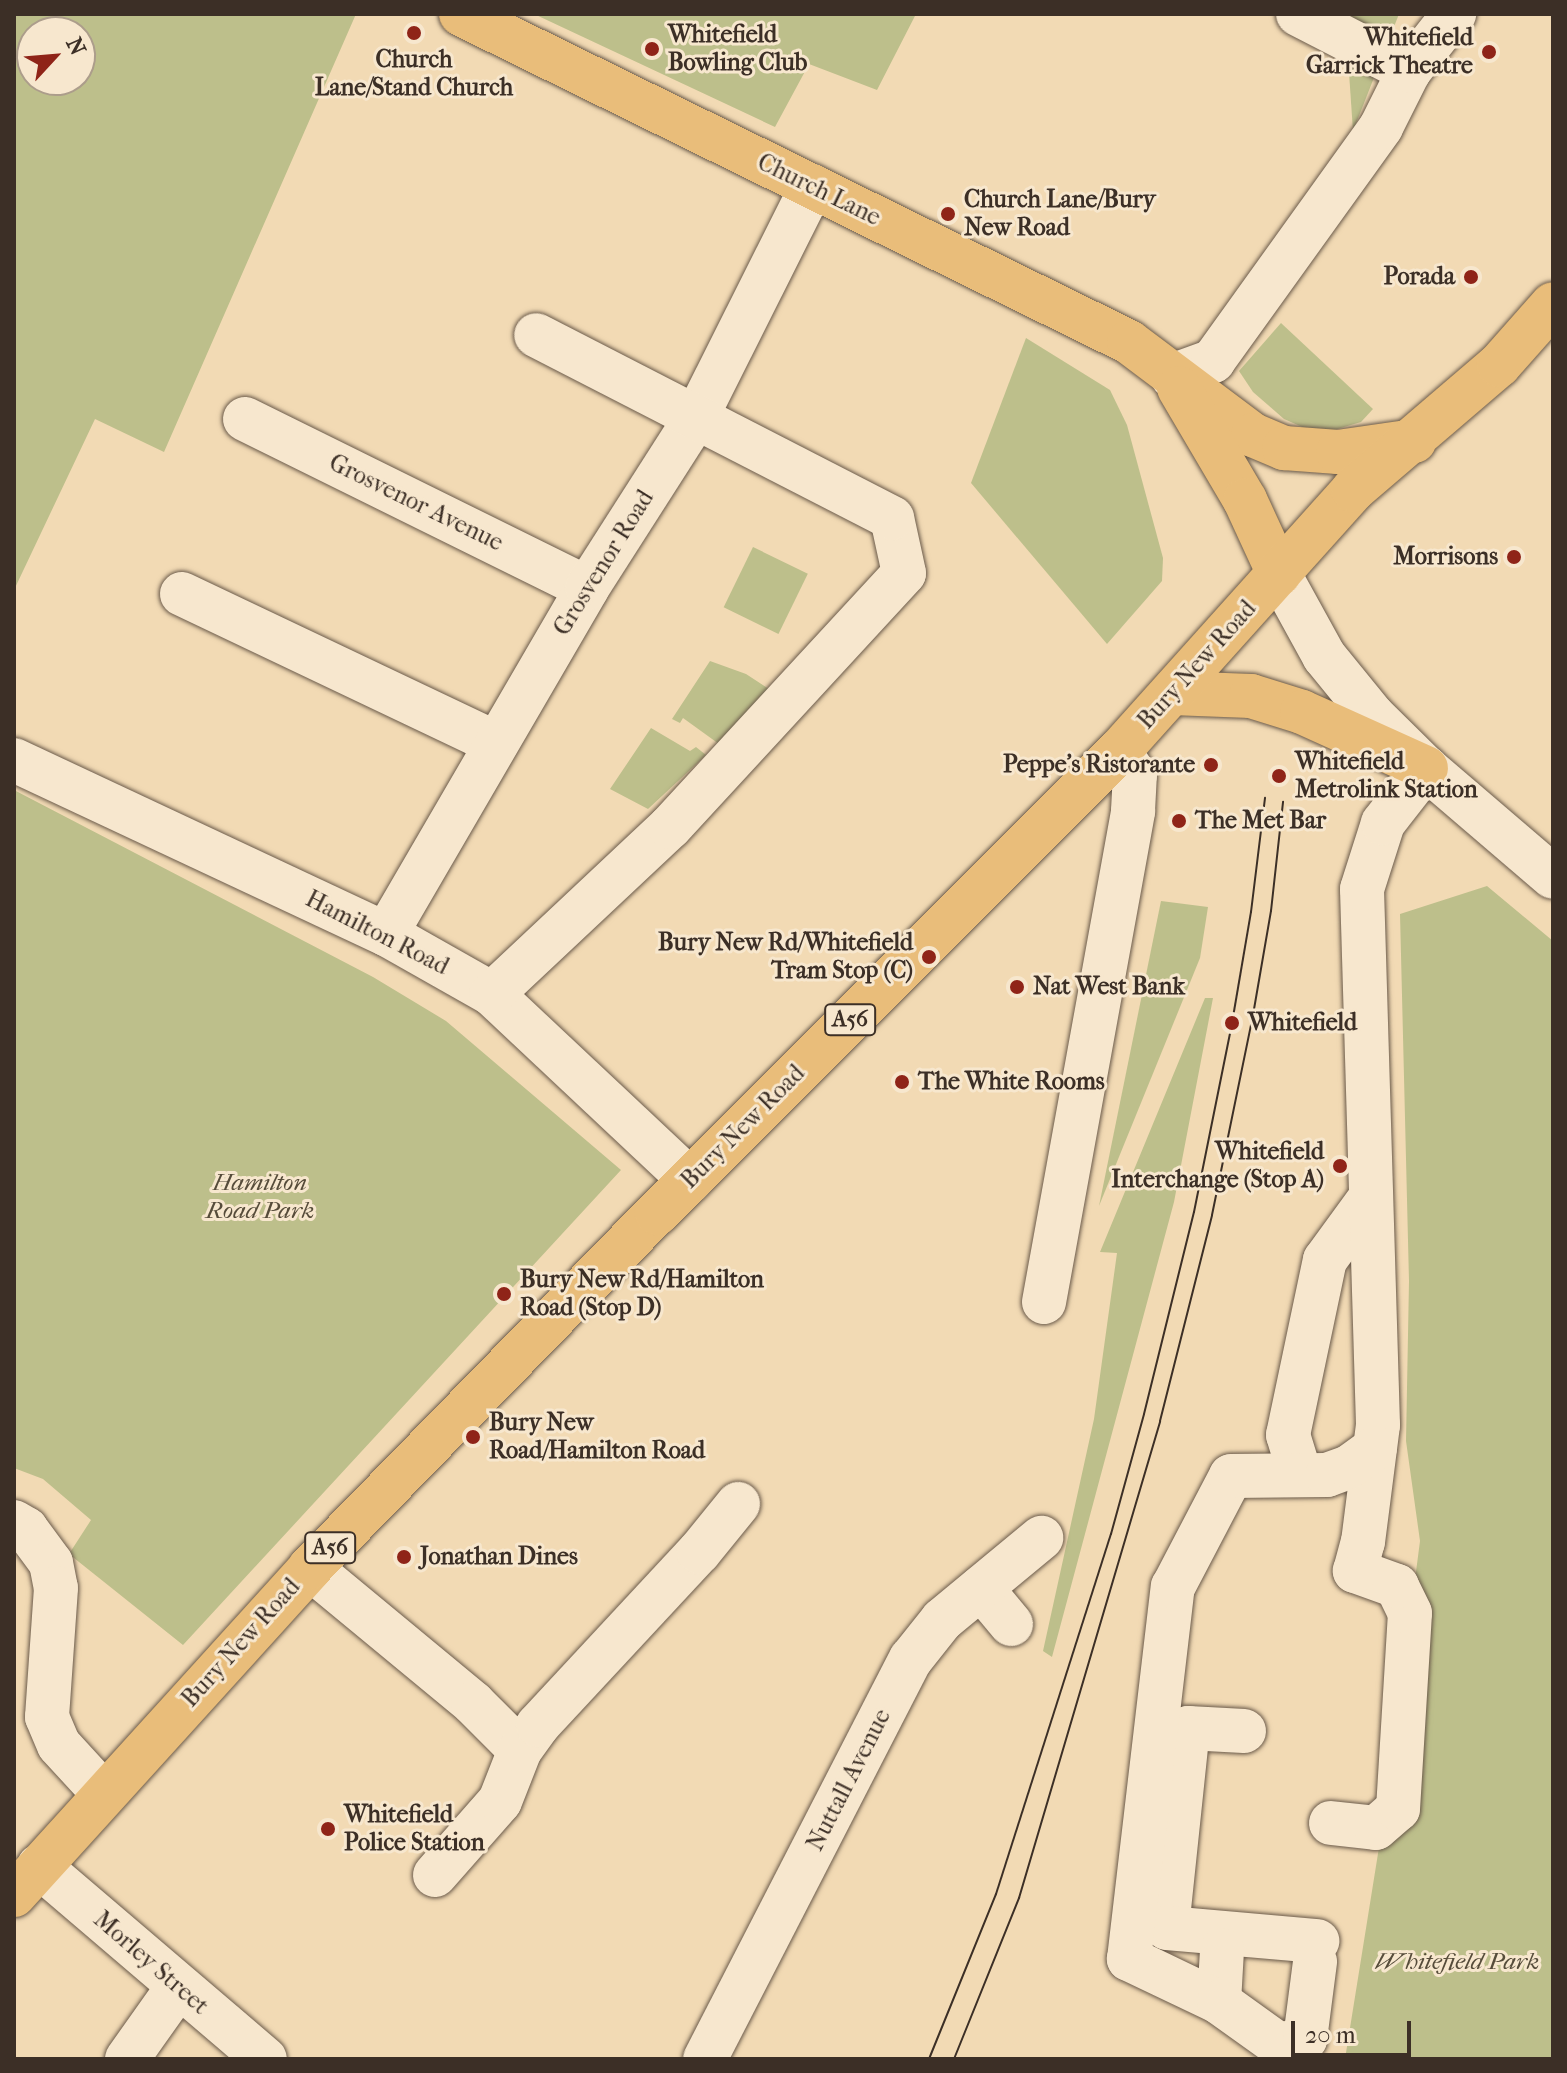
<!DOCTYPE html>
<style>
body{margin:0}
#map{position:relative;width:1567px;height:2073px;overflow:hidden;background:#f2dab4;font-family:"IM FELL French Canon",serif}
div>[style]{position:absolute}
[style*='--x']{left:calc(var(--x)*1px);top:calc(var(--y)*1px);width:calc(var(--w)*1px);rotate:calc(var(--a)*1deg)}
.green>*{inset:0;background:#bdbf8b;transform-origin:0 0}
.roads{filter:drop-shadow(0 0 2px #6a5a4a) drop-shadow(0 0 2px #6a5a4a)}
.minor>*{height:44px;margin:-22px;padding:0 22px;transform-origin:22px;border-radius:22px;background:#f7e7ce}
.major>*{height:44px;margin:-22px;padding:0 22px;transform-origin:22px;border-radius:22px;background:#e9bd7a}
.highway>*{height:44px;margin:-22px;padding:0 22px;transform-origin:22px;border-radius:22px;background:#e9bd7a}
.tram>*{height:2px;margin:-1px;padding:0 1px;transform-origin:1px;border-radius:1px;background:#3c2f26}
.dots>*{width:22px;height:22px;translate:-50% -50%;box-sizing:border-box;border:4px solid #f7e7ce;border-radius:50%}
span{translate:-50% -50%;white-space:nowrap;text-align:center;line-height:1.15;-webkit-text-stroke:6px #f7e7ce;paint-order:stroke}
.shield-label span{padding:2px 6px;background:#f7e7ce;border:2px solid;border-radius:6px;-webkit-text-stroke-width:0}
.shield-label{font-size:22px;color:#3c2f26;font-weight:700}
.poi-label{font-size:24px;color:#3c2f26;font-weight:700}
.left{translate:0 -50%;text-align:left}
.right{translate:-100% -50%;text-align:right}
.street-label{font-size:24px;color:#3c2f26}
.park-label{font-size:24px;color:#564c3a;font-style:italic}
.frame{position:absolute;inset:0;border:16px solid #3c2f26;pointer-events:none}
.north{position:absolute;left:16px;top:16px;width:80px;height:80px;box-sizing:border-box;background:#f7e7ce;border:2px solid #ac9d8b;border-radius:50%;rotate:64deg;font-size:22px;font-weight:700;line-height:32px;text-align:center;color:#3c2f26}
.north::after{content:'';display:block;margin:auto;width:28px;height:36px;background:#8f2418;clip-path:polygon(50% 0,100% 100%,50% 72%,0 100%)}
.scale{position:absolute;left:1291px;top:2021px;width:120px;height:36px;box-sizing:border-box;border:4px solid #3c2f26;border-top:0;padding-left:10px;font-size:24px;line-height:28px;white-space:nowrap;color:#3c2f26;-webkit-text-stroke:6px #f7e7ce;paint-order:stroke}
</style>
<div id="map">
<div class="green">
<div style="clip-path:polygon(evenodd,14px 14px,356px 14px,164px 452px,95px 419px,14px 590px,14px 14px,32px 32px,80px 32px,80px 80px,32px 80px,32px 32px)"></div>
<div style="clip-path:polygon(534px 14px,916px 14px,877px 90px,809px 64px,775px 127px)"></div>
<div style="clip-path:polygon(1345px 14px,1399px 14px,1353px 131px)"></div>
<div style="clip-path:polygon(1281px 323px,1373px 409px,1361px 422px,1334px 430px,1307px 429px,1284px 419px,1253px 392px,1239px 371px)"></div>
<div style="clip-path:polygon(1026px 338px,1110px 390px,1127px 425px,1163px 558px,1162px 581px,1107px 644px,971px 483px)"></div>
<div style="left:753px;top:547px;width:61px;height:67px;rotate:26deg"></div>
<div style="clip-path:polygon(710px 661px,746px 674px,772px 691px,719px 744px,683px 718px,680px 723px,672px 719px)"></div>
<div style="clip-path:polygon(651px 728px,690px 751px,696px 747px,706px 755px,648px 809px,610px 789px)"></div>
<div style="clip-path:polygon(14px 790px,373px 977px,446px 1021px,621px 1170px,183px 1645px,69px 1554px,91px 1520px,43px 1479px,14px 1468px)"></div>
<div style="clip-path:polygon(1487px 886px,1553px 941px,1553px 2059px,1345px 2059px,1385px 1810px,1420px 1541px,1406px 1441px,1409px 1281px,1400px 914px)"></div>
<div style="clip-path:polygon(1161px 901px,1208px 907px,1200px 958px,1099px 1206px)"></div>
<div style="clip-path:polygon(1205px 998px,1213px 998px,1174px 1202px,1052px 1657px,1043px 1651px,1094px 1419px,1117px 1253px,1100px 1252px)"></div>
</div>
<div class="roads">
<div class="minor">
<div style="--x:1298;--y:14;--w:125;--a:27.2"></div>
<div style="--x:1172;--y:376;--w:44;--a:-20.1"></div>
<div style="--x:1213;--y:361;--w:288;--a:-54.3"></div>
<div style="--x:1381;--y:127;--w:63;--a:-63.4"></div>
<div style="--x:1409;--y:71;--w:73;--a:-51.7"></div>
<div style="--x:245;--y:419;--w:381;--a:26.3"></div>
<div style="--x:1279;--y:574;--w:94;--a:61.2"></div>
<div style="--x:1324;--y:656;--w:77;--a:50.8"></div>
<div style="--x:1373;--y:716;--w:74;--a:44.5"></div>
<div style="--x:1426;--y:768;--w:167;--a:40.6"></div>
<div style="--x:182;--y:594;--w:348;--a:25.4"></div>
<div style="--x:14;--y:760;--w:411;--a:25.1"></div>
<div style="--x:386;--y:934;--w:122;--a:29.5"></div>
<div style="--x:492;--y:994;--w:272;--a:43.2"></div>
<div style="--x:386;--y:934;--w:400;--a:-59.8"></div>
<div style="--x:587;--y:588;--w:204;--a:-57.4"></div>
<div style="--x:697;--y:416;--w:257;--a:-63.4"></div>
<div style="--x:492;--y:994;--w:244;--a:-43.2"></div>
<div style="--x:670;--y:827;--w:345;--a:-47.3"></div>
<div style="--x:904;--y:573;--w:56;--a:-102.3"></div>
<div style="--x:892;--y:518;--w:400;--a:-152.8"></div>
<div style="--x:1044;--y:1302;--w:499;--a:-79.7"></div>
<div style="--x:1133;--y:811;--w:36;--a:-87"></div>
<div style="--x:1135;--y:775;--w:29;--a:-124"></div>
<div style="--x:1300;--y:1474;--w:41;--a:-107.1"></div>
<div style="--x:1288;--y:1435;--w:179;--a:-78.1"></div>
<div style="--x:1325;--y:1260;--w:78;--a:-53.9"></div>
<div style="--x:14;--y:1522;--w:14;--a:30"></div>
<div style="--x:26;--y:1529;--w:42;--a:53.7"></div>
<div style="--x:51;--y:1563;--w:25;--a:79"></div>
<div style="--x:56;--y:1588;--w:129;--a:94"></div>
<div style="--x:47;--y:1717;--w:30;--a:67"></div>
<div style="--x:59;--y:1745;--w:67;--a:47.4"></div>
<div style="--x:310;--y:1568;--w:212;--a:39.6"></div>
<div style="--x:473;--y:1703;--w:66;--a:45"></div>
<div style="--x:981;--y:1588;--w:47;--a:50.2"></div>
<div style="--x:1244;--y:1731;--w:56;--a:-176.9"></div>
<div style="--x:1188;--y:1728;--w:201;--a:96"></div>
<div style="--x:1167;--y:1928;--w:151;--a:5"></div>
<div style="--x:1331;--y:1823;--w:45;--a:6.3"></div>
<div style="--x:1376;--y:1828;--w:29;--a:-41"></div>
<div style="--x:1398;--y:1809;--w:196;--a:-86.5"></div>
<div style="--x:1410;--y:1613;--w:30;--a:-116"></div>
<div style="--x:1397;--y:1586;--w:45;--a:-160.3"></div>
<div style="--x:1355;--y:1571;--w:30;--a:-75"></div>
<div style="--x:1363;--y:1542;--w:118;--a:-82.7"></div>
<div style="--x:1378;--y:1425;--w:536;--a:-91.71"></div>
<div style="--x:1362;--y:889;--w:69;--a:-72.3"></div>
<div style="--x:1383;--y:823;--w:70;--a:-52"></div>
<div style="--x:39;--y:1866;--w:297;--a:40.5"></div>
<div style="--x:435;--y:1875;--w:98;--a:-48.7"></div>
<div style="--x:500;--y:1801;--w:55;--a:-68.6"></div>
<div style="--x:520;--y:1750;--w:31;--a:-54"></div>
<div style="--x:538;--y:1725;--w:236;--a:-47.1"></div>
<div style="--x:699;--y:1552;--w:62;--a:-50.9"></div>
<div style="--x:1222;--y:1950;--w:52;--a:93.3"></div>
<div style="--x:1219;--y:2002;--w:100;--a:-154.5"></div>
<div style="--x:1129;--y:1959;--w:375;--a:-83.3"></div>
<div style="--x:1173;--y:1587;--w:125;--a:-62.4"></div>
<div style="--x:1231;--y:1476;--w:96;--a:-0.6"></div>
<div style="--x:1327;--y:1475;--w:23;--a:-20"></div>
<div style="--x:1349;--y:1467;--w:32;--a:-36"></div>
<div style="--x:1219;--y:2002;--w:74;--a:35.6"></div>
<div style="--x:1279;--y:2045;--w:27;--a:-13"></div>
<div style="--x:1305;--y:2039;--w:78;--a:-82.6"></div>
<div style="--x:127;--y:2059;--w:88;--a:-54.7"></div>
<div style="--x:705;--y:2059;--w:450;--a:-62.8"></div>
<div style="--x:911;--y:1659;--w:50;--a:-51.5"></div>
<div style="--x:942;--y:1620;--w:129;--a:-39.6"></div>
</div>
<div class="major">
<div style="--x:461;--y:14;--w:744;--a:26.15"></div>
<div style="--x:1129;--y:342;--w:155;--a:36.9"></div>
<div style="--x:1253;--y:435;--w:34;--a:23"></div>
<div style="--x:1284;--y:448;--w:54;--a:4.2"></div>
<div style="--x:1338;--y:452;--w:77;--a:-8.2"></div>
<div style="--x:1179;--y:388;--w:130;--a:59.5"></div>
<div style="--x:1245;--y:500;--w:81;--a:65.3"></div>
</div>
<div class="highway">
<div style="--x:1172;--y:693;--w:79;--a:2.2"></div>
<div style="--x:1251;--y:696;--w:53;--a:17.4"></div>
<div style="--x:1302;--y:712;--w:136;--a:24.3"></div>
<div style="--x:14;--y:1895;--w:441;--a:-47.8"></div>
<div style="--x:310;--y:1568;--w:496;--a:-45.7"></div>
<div style="--x:657;--y:1213;--w:653;--a:-45"></div>
<div style="--x:1119;--y:751;--w:351;--a:-48.1"></div>
<div style="--x:1353;--y:490;--w:192;--a:-40.6"></div>
<div style="--x:1499;--y:365;--w:81;--a:-48.5"></div>
</div>
</div>
<div class="tram">
<div style="--x:929;--y:2059;--w:178;--a:-67.9"></div>
<div style="--x:996;--y:1894;--w:378;--a:-72.3"></div>
<div style="--x:1111;--y:1534;--w:124;--a:-74.6"></div>
<div style="--x:1144;--y:1414;--w:208;--a:-76.1"></div>
<div style="--x:1194;--y:1212;--w:193;--a:-78.6"></div>
<div style="--x:1232;--y:1023;--w:113;--a:-80.3"></div>
<div style="--x:1251;--y:912;--w:115;--a:-83"></div>
<div style="--x:954;--y:2059;--w:174;--a:-68"></div>
<div style="--x:1019;--y:1898;--w:497;--a:-73.5"></div>
<div style="--x:1160;--y:1421;--w:212;--a:-75.8"></div>
<div style="--x:1212;--y:1215;--w:204;--a:-78.4"></div>
<div style="--x:1253;--y:1015;--w:106;--a:-80.2"></div>
<div style="--x:1271;--y:911;--w:110;--a:-83.7"></div>
</div>
<div class="dots">
<div style="left:414px;top:33px;background:#8f2418"></div>
<div style="left:652px;top:49px;background:#8f2418"></div>
<div style="left:1489px;top:52px;background:#8f2418"></div>
<div style="left:948px;top:214px;background:#8f2418"></div>
<div style="left:1471px;top:277px;background:#8f2418"></div>
<div style="left:1514px;top:557px;background:#8f2418"></div>
<div style="left:1211px;top:765px;background:#8f2418"></div>
<div style="left:1279px;top:776px;background:#8f2418"></div>
<div style="left:1179px;top:821px;background:#8f2418"></div>
<div style="left:929px;top:957px;background:#8f2418"></div>
<div style="left:1017px;top:987px;background:#8f2418"></div>
<div style="left:1232px;top:1023px;background:#8f2418"></div>
<div style="left:902px;top:1082px;background:#8f2418"></div>
<div style="left:1340px;top:1166px;background:#8f2418"></div>
<div style="left:504px;top:1294px;background:#8f2418"></div>
<div style="left:473px;top:1437px;background:#8f2418"></div>
<div style="left:404px;top:1557px;background:#8f2418"></div>
<div style="left:328px;top:1829px;background:#8f2418"></div>
</div>
<div class="shield-label">
<span style="left:850px;top:1020px">A56</span>
<span style="left:330px;top:1548px">A56</span>
</div>
<div class="poi-label">
<span class="left" style="left:668px;top:49px">Whitefield<br>Bowling Club</span>
<span class="right" style="left:1473px;top:52px">Whitefield<br>Garrick Theatre</span>
<span style="left:414px;top:74px">Church<br>Lane/Stand Church</span>
<span class="left" style="left:964px;top:214px">Church Lane/Bury<br>New Road</span>
<span class="right" style="left:1455px;top:277px">Porada</span>
<span class="right" style="left:1498px;top:557px">Morrisons</span>
<span class="left" style="left:1295px;top:776px">Whitefield<br>Metrolink Station</span>
<span class="right" style="left:1195px;top:765px">Peppe's Ristorante</span>
<span class="left" style="left:1195px;top:821px">The Met Bar</span>
<span class="right" style="left:913px;top:957px">Bury New Rd/Whitefield<br>Tram Stop (C)</span>
<span class="left" style="left:1033px;top:987px">Nat West Bank</span>
<span class="left" style="left:1248px;top:1023px">Whitefield</span>
<span class="left" style="left:918px;top:1082px">The White Rooms</span>
<span class="right" style="left:1324px;top:1166px">Whitefield<br>Interchange (Stop A)</span>
<span class="left" style="left:520px;top:1294px">Bury New Rd/Hamilton<br>Road (Stop D)</span>
<span class="left" style="left:489px;top:1437px">Bury New<br>Road/Hamilton Road</span>
<span class="left" style="left:420px;top:1557px">Jonathan Dines</span>
<span class="left" style="left:344px;top:1829px">Whitefield<br>Police Station</span>
</div>
<div class="street-label">
<span style="left:819px;top:190px;rotate:26deg">Church Lane</span>
<span style="left:416px;top:503px;rotate:26deg">Grosvenor Avenue</span>
<span style="left:604px;top:563px;rotate:-58deg">Grosvenor Road</span>
<span style="left:1197px;top:665px;rotate:-48deg">Bury New Road</span>
<span style="left:377px;top:933px;rotate:27deg">Hamilton Road</span>
<span style="left:743px;top:1127px;rotate:-45deg">Bury New Road</span>
<span style="left:241px;top:1643px;rotate:-48deg">Bury New Road</span>
<span style="left:849px;top:1780px;rotate:-63deg">Nuttall Avenue</span>
<span style="left:151px;top:1963px;rotate:41deg">Morley Street</span>
</div>
<div class="park-label">
<span style="left:260px;top:1197px">Hamilton<br>Road Park</span>
<span style="left:1457px;top:1962px">Whitefield Park</span>
</div>
<div class="frame"></div>
<div class="north">N</div>
<div class="scale">20 m</div>
</div>
